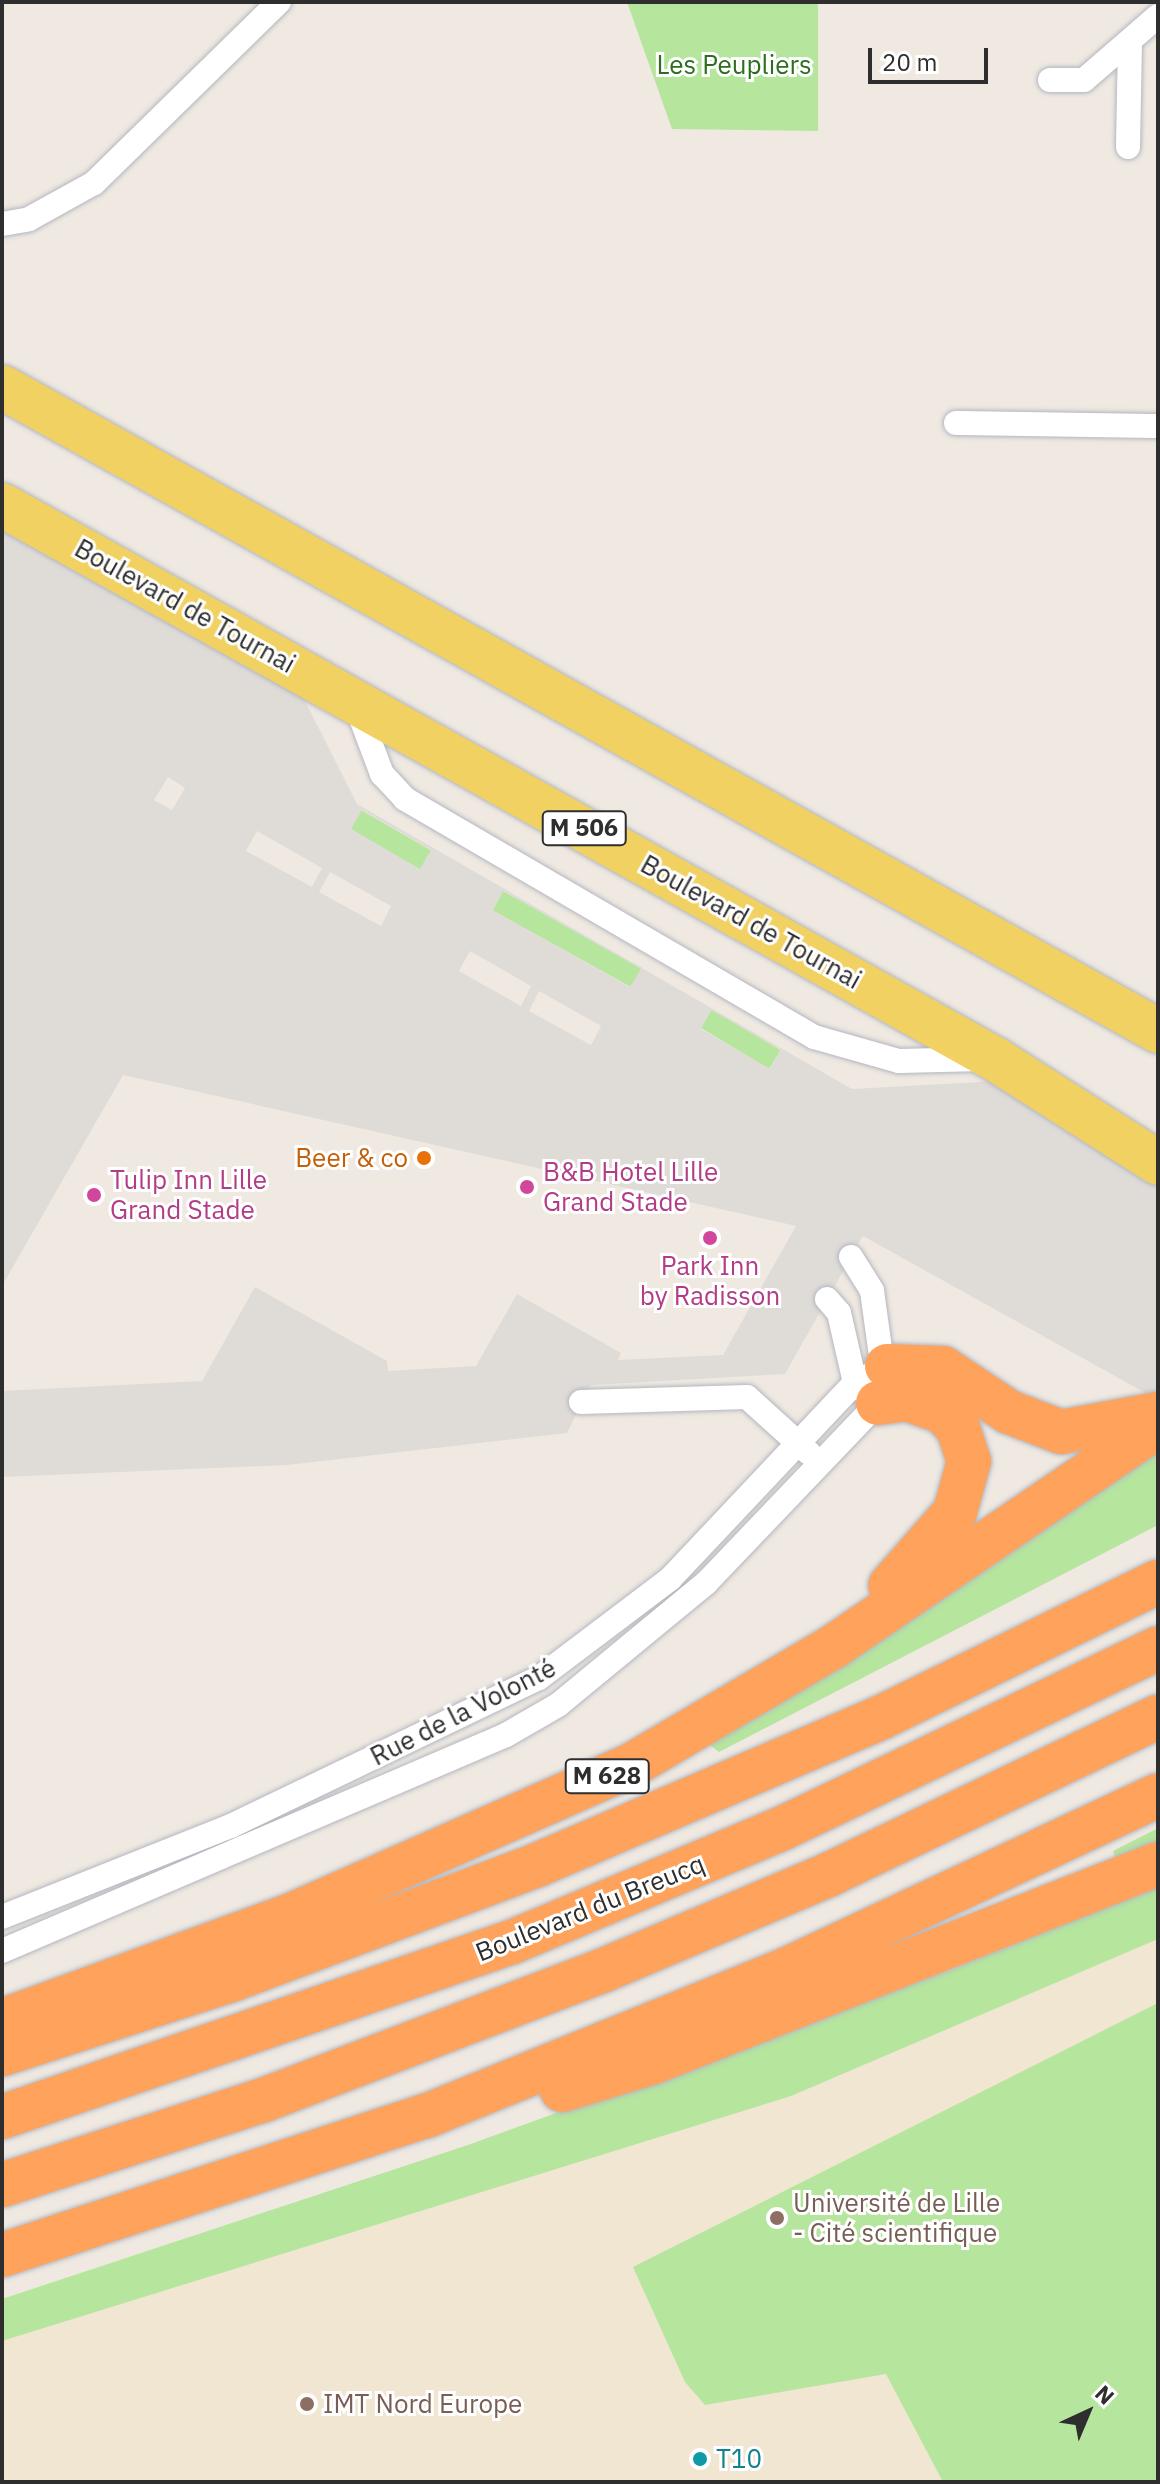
<!DOCTYPE html>
<meta charset="utf-8">
<style>
body{margin:0}
#map{position:relative;width:1160px;height:2484px;overflow:hidden;background:#efe9e1;font-family:"IBM Plex Sans",sans-serif}
div>[style]{position:absolute}
[style*='--x']{left:calc(var(--x)*1px);top:calc(var(--y)*1px);width:calc(var(--w)*1px);rotate:calc(var(--a)*1deg)}
.education>*{inset:0;background:#f0e6d1}
.green>*{inset:0;background:#b6e59e;transform-origin:0 0}
.plaza>*{inset:0;background:#dfdcd8}
.roads{filter:drop-shadow(0 0 2px #b4b7c1) drop-shadow(0 0 2px #b4b7c1)}
.lane>*{height:24px;margin:-12px;padding:0 12px;transform-origin:12px;border-radius:12px;background:#fff}
.primary>*{height:44px;margin:-22px;padding:0 22px;transform-origin:22px;border-radius:22px;background:#f2d163}
.highway>*{height:44px;margin:-22px;padding:0 22px;transform-origin:22px;border-radius:22px;background:#ffa35c}
.dots>*{width:22px;height:22px;translate:-50% -50%;box-sizing:border-box;border:4px solid #fff;border-radius:50%}
span{translate:-50% -50%;white-space:nowrap;text-align:center;line-height:1.15;-webkit-text-stroke:6px #fff;paint-order:stroke}
.shield-label span{padding:2px 6px;background:#fff;border:2px solid;border-radius:6px;-webkit-text-stroke-width:0}
.shield-label{font-size:24px;color:#2e2e2e;font-weight:700}
.park-label{font-size:26px;color:#2c6e1b}
.street-label{font-size:26px;color:#2e2e2e}
.food-label{font-size:26px;color:#c56008}
.right{translate:-100% -50%;text-align:right}
.hotel-label{font-size:26px;color:#b23c85}
.left{translate:0 -50%;text-align:left}
.education-label{font-size:26px;color:#785e54}
.culture-label{font-size:26px;color:#0d838f}
.frame{position:absolute;inset:0;border:4px solid #2e2e2e;pointer-events:none}
.north{position:absolute;left:1048px;top:2372px;width:80px;height:80px;-webkit-text-stroke:6px #fff;paint-order:stroke;rotate:44deg;font-size:22px;font-weight:700;line-height:32px;text-align:center;color:#2e2e2e}
.north::after{content:'';display:block;margin:auto;width:28px;height:36px;background:#2e2e2e;clip-path:polygon(50% 0,100% 100%,50% 72%,0 100%)}
.scale{position:absolute;left:868px;top:48px;width:120px;height:36px;box-sizing:border-box;border:4px solid #2e2e2e;border-top:0;padding-left:10px;font-size:24px;line-height:28px;white-space:nowrap;color:#2e2e2e;-webkit-text-stroke:6px #fff;paint-order:stroke}
</style>
<div id="map">
<div class="education">
<div style="clip-path:polygon(1158px 1939px,1158px 2482px,2px 2482px,2px 2341px,791px 2096px)"></div>
</div>
<div class="green">
<div style="clip-path:polygon(627px 2px,818px 2px,818px 131px,672px 129px)"></div>
<div style="left:361px;top:810px;width:81px;height:22px;rotate:30deg"></div>
<div style="left:503px;top:891px;width:159px;height:22px;rotate:29deg"></div>
<div style="left:712px;top:1009px;width:80px;height:22px;rotate:31deg"></div>
<div style="clip-path:polygon(1158px 1443px,1158px 1525px,719px 1752px,710px 1745px)"></div>
<div style="clip-path:polygon(1158px 1828px,1158px 1846px,1117px 1863px,1113px 1851px)"></div>
<div style="clip-path:polygon(1158px 1886px,1158px 1939px,791px 2096px,2px 2341px,2px 2299px,468px 2145px,953px 1969px)"></div>
<div style="clip-path:polygon(1158px 2003px,1158px 2482px,943px 2482px,886px 2374px,705px 2405px,685px 2382px,633px 2267px)"></div>
</div>
<div class="plaza">
<div style="clip-path:polygon(evenodd,2px 527px,299px 689px,357px 804px,852px 1089px,998px 1081px,1158px 1182px,1158px 1400px,863px 1236px,785px 1374px,591px 1385px,567px 1433px,287px 1465px,2px 1477px,2px 1391px,202px 1381px,255px 1287px,387px 1361px,388px 1371px,476px 1366px,517px 1294px,621px 1353px,618px 1360px,723px 1355px,796px 1226px,123px 1075px,2px 1286px,2px 527px,168px 777px,185px 788px,172px 810px,154px 800px,168px 777px,2px 527px,362px 810px,431px 850px,420px 869px,351px 829px,362px 810px,2px 527px,257px 831px,322px 868px,312px 887px,246px 851px,257px 831px,2px 527px,330px 872px,391px 906px,381px 926px,319px 892px,330px 872px,2px 527px,503px 891px,641px 969px,630px 987px,492px 910px,503px 891px,2px 527px,470px 951px,531px 986px,521px 1006px,459px 971px,470px 951px,2px 527px,539px 991px,601px 1026px,591px 1045px,529px 1011px,539px 991px,2px 527px,711px 1010px,781px 1050px,770px 1069px,701px 1029px,711px 1010px)"></div>
</div>
<div class="roads">
<div class="lane">
<div style="--x:1050;--y:80;--w:34;--a:0"></div>
<div style="--x:1084;--y:80;--w:98;--a:-40.9"></div>
<div style="--x:1128;--y:147;--w:103;--a:-88.9"></div>
<div style="--x:2;--y:224;--w:27;--a:-10"></div>
<div style="--x:29;--y:219;--w:74;--a:-29"></div>
<div style="--x:94;--y:183;--w:259;--a:-44.4"></div>
<div style="--x:956;--y:423;--w:202;--a:0.9"></div>
<div style="--x:356;--y:705;--w:74;--a:69.4"></div>
<div style="--x:382;--y:774;--w:34;--a:47"></div>
<div style="--x:405;--y:799;--w:473;--a:30.2"></div>
<div style="--x:814;--y:1037;--w:88;--a:15.8"></div>
<div style="--x:899;--y:1061;--w:85;--a:-1.3"></div>
<div style="--x:851;--y:1257;--w:40;--a:58"></div>
<div style="--x:872;--y:1291;--w:87;--a:82.1"></div>
<div style="--x:827;--y:1299;--w:18;--a:49"></div>
<div style="--x:839;--y:1313;--w:72;--a:77.1"></div>
<div style="--x:855;--y:1383;--w:16;--a:43"></div>
<div style="--x:581;--y:1402;--w:166;--a:-1.7"></div>
<div style="--x:747;--y:1397;--w:84;--a:42.1"></div>
<div style="--x:2;--y:1917;--w:246;--a:-21.7"></div>
<div style="--x:231;--y:1826;--w:342;--a:-25.7"></div>
<div style="--x:539;--y:1678;--w:164;--a:-37.1"></div>
<div style="--x:670;--y:1579;--w:270;--a:-46.7"></div>
<div style="--x:855;--y:1383;--w:36;--a:-28"></div>
<div style="--x:2;--y:1951;--w:548;--a:-23.2"></div>
<div style="--x:506;--y:1735;--w:60;--a:-30"></div>
<div style="--x:558;--y:1705;--w:192;--a:-39.5"></div>
<div style="--x:706;--y:1583;--w:249;--a:-46.3"></div>
</div>
<div class="primary">
<div style="--x:2;--y:387;--w:1323;--a:29.12"></div>
<div style="--x:2;--y:505;--w:1137;--a:29.16"></div>
<div style="--x:995;--y:1059;--w:193;--a:32.5"></div>
</div>
<div class="highway">
<div style="--x:887;--y:1366;--w:56;--a:2"></div>
<div style="--x:943;--y:1368;--w:79;--a:33.7"></div>
<div style="--x:1009;--y:1412;--w:56;--a:21"></div>
<div style="--x:1061;--y:1432;--w:99;--a:-10.5"></div>
<div style="--x:878;--y:1403;--w:28;--a:-8"></div>
<div style="--x:906;--y:1399;--w:39;--a:19"></div>
<div style="--x:943;--y:1412;--w:22;--a:47"></div>
<div style="--x:958;--y:1428;--w:35;--a:72"></div>
<div style="--x:969;--y:1461;--w:53;--a:105.4"></div>
<div style="--x:955;--y:1512;--w:98;--a:131.3"></div>
<div style="--x:2;--y:2021;--w:309;--a:-20.1"></div>
<div style="--x:292;--y:1915;--w:372;--a:-23.8"></div>
<div style="--x:632;--y:1765;--w:233;--a:-30.4"></div>
<div style="--x:833;--y:1647;--w:393;--a:-34.2"></div>
<div style="--x:2;--y:2054;--w:244;--a:-17.9"></div>
<div style="--x:234;--y:1979;--w:324;--a:-20.6"></div>
<div style="--x:537;--y:1865;--w:373;--a:-23.2"></div>
<div style="--x:880;--y:1718;--w:309;--a:-26.1"></div>
<div style="--x:562;--y:2090;--w:93;--a:-16.9"></div>
<div style="--x:651;--y:2063;--w:545;--a:-21.43"></div>
<div style="--x:2;--y:2117;--w:539;--a:-18.94"></div>
<div style="--x:512;--y:1942;--w:294;--a:-22.8"></div>
<div style="--x:783;--y:1828;--w:416;--a:-25.6"></div>
<div style="--x:2;--y:2185;--w:272;--a:-18"></div>
<div style="--x:261;--y:2101;--w:365;--a:-20.9"></div>
<div style="--x:602;--y:1971;--w:248;--a:-23"></div>
<div style="--x:830;--y:1874;--w:364;--a:-25.6"></div>
<div style="--x:2;--y:2255;--w:446;--a:-18.2"></div>
<div style="--x:426;--y:2116;--w:383;--a:-22.1"></div>
<div style="--x:781;--y:1972;--w:416;--a:-25.1"></div>
</div>
</div>
<div class="dots">
<div style="left:424px;top:1158px;background:#e8710a"></div>
<div style="left:527px;top:1187px;background:#d1479c"></div>
<div style="left:94px;top:1195px;background:#d1479c"></div>
<div style="left:710px;top:1238px;background:#d1479c"></div>
<div style="left:777px;top:2218px;background:#8d6e63"></div>
<div style="left:307px;top:2404px;background:#8d6e63"></div>
<div style="left:700px;top:2459px;background:#0f9aa8"></div>
</div>
<div class="shield-label">
<span style="left:584px;top:828px">M 506</span>
<span style="left:607px;top:1776px">M 628</span>
</div>
<div class="park-label">
<span style="left:734px;top:65px">Les Peupliers</span>
</div>
<div class="street-label">
<span style="left:185px;top:606px;rotate:29deg">Boulevard de Tournai</span>
<span style="left:751px;top:922px;rotate:29deg">Boulevard de Tournai</span>
<span style="left:463px;top:1712px;rotate:-27deg">Rue de la Volonté</span>
<span style="left:590px;top:1908px;rotate:-22deg">Boulevard du Breucq</span>
</div>
<div class="food-label">
<span class="right" style="left:408px;top:1158px">Beer &amp; co</span>
</div>
<div class="hotel-label">
<span class="left" style="left:543px;top:1187px">B&amp;B Hotel Lille<br>Grand Stade</span>
<span class="left" style="left:110px;top:1195px">Tulip Inn Lille<br>Grand Stade</span>
<span style="left:710px;top:1281px">Park Inn<br>by Radisson</span>
</div>
<div class="education-label">
<span class="left" style="left:793px;top:2218px">Université de Lille<br>‐ Cité scientifique</span>
<span class="left" style="left:323px;top:2404px">IMT Nord Europe</span>
</div>
<div class="culture-label">
<span class="left" style="left:716px;top:2459px">T10</span>
</div>
<div class="frame"></div>
<div class="north">N</div>
<div class="scale">20 m</div>
</div>
